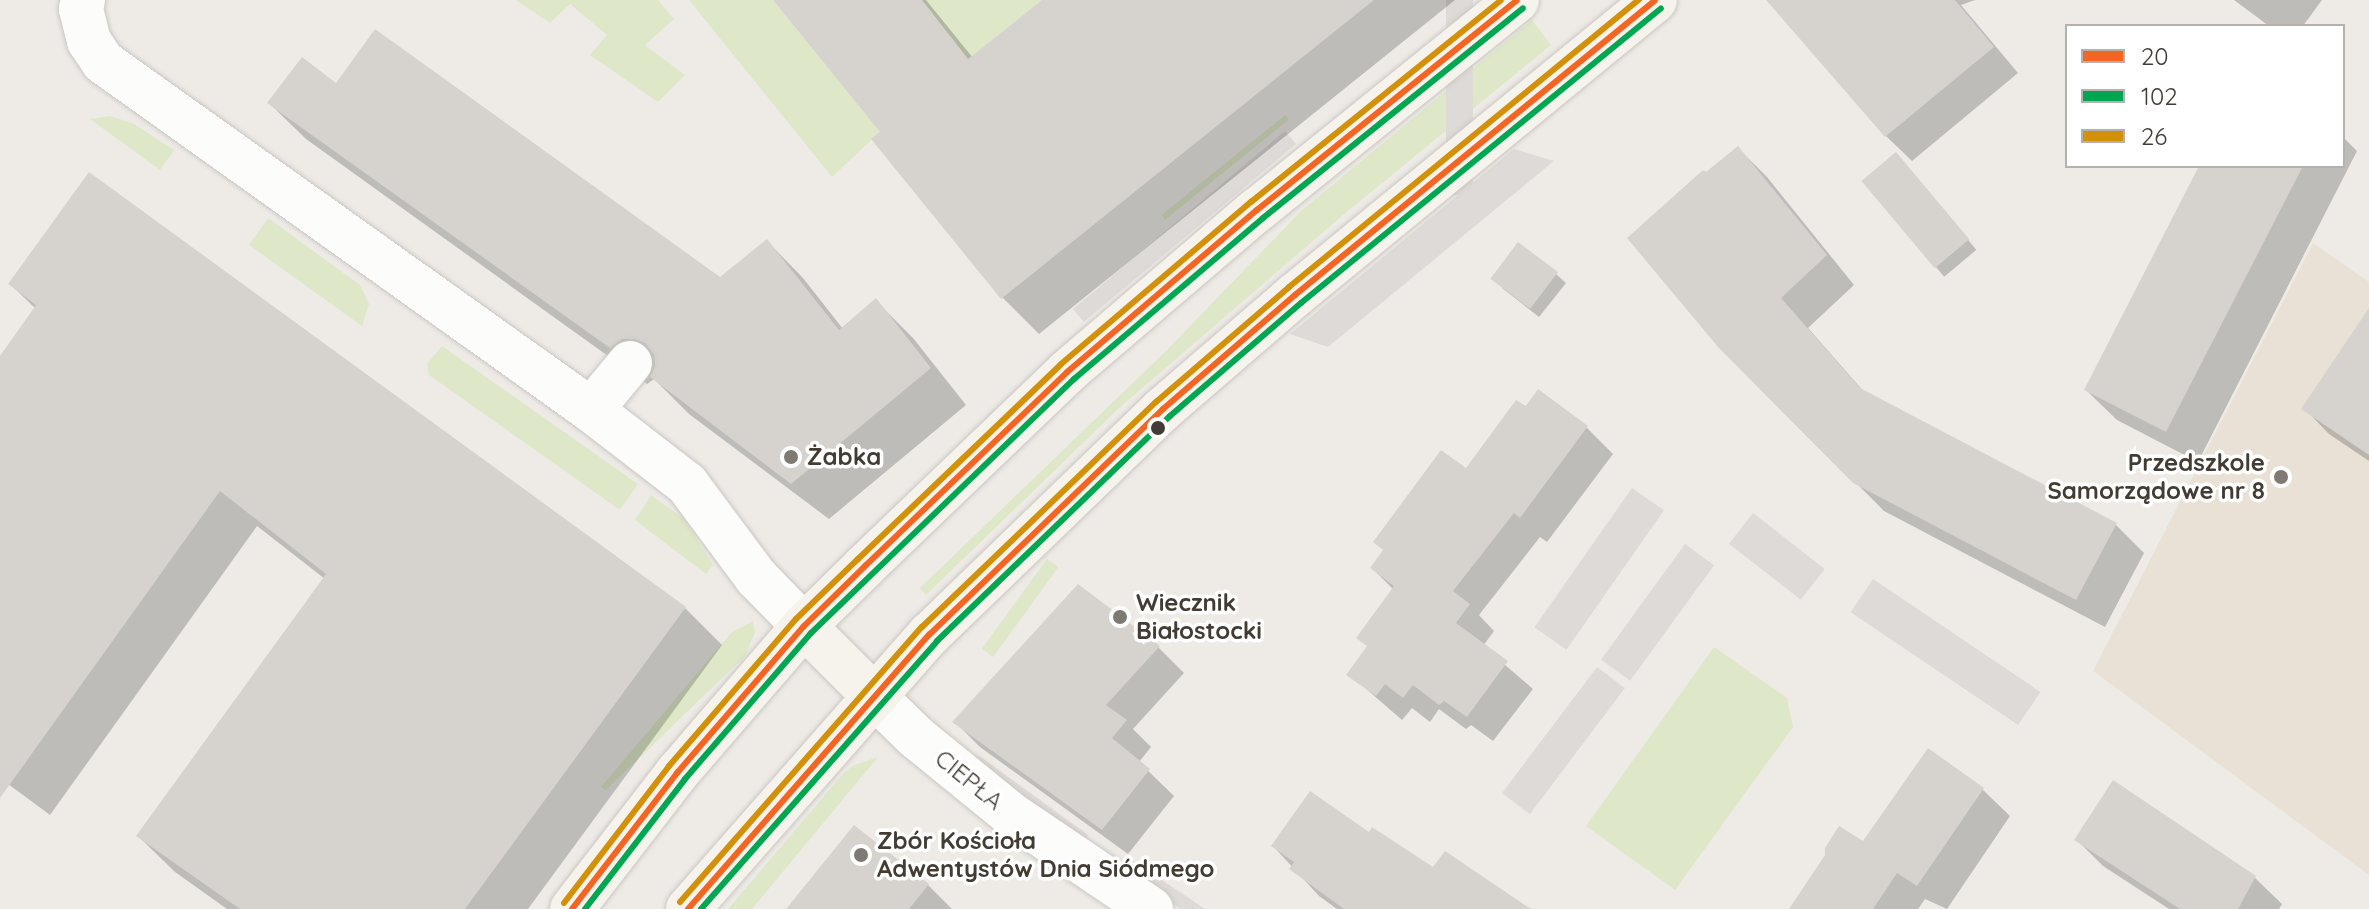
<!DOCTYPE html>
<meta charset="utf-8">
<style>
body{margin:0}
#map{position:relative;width:2369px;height:909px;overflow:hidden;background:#eeebe7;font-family:Quicksand,sans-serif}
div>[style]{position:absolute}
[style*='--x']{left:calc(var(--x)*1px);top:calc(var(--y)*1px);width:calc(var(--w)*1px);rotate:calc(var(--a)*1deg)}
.education>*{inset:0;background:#e9e1d6}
.green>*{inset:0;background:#dee7c8;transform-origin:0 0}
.parking>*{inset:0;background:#dddad7;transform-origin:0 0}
.shadow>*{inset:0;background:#0003;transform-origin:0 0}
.building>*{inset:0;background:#d6d2ce;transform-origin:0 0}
.roads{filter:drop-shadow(0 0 2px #cac7c3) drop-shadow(0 0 2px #cac7c3)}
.street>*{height:44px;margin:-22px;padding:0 22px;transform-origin:22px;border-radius:22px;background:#fcfcfb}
.secondary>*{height:44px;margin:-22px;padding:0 22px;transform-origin:22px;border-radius:22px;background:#f6f3ed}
.bus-1>*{height:6px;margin:-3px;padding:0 3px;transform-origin:3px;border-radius:3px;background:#f26522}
.bus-2>*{height:6px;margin:-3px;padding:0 3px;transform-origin:3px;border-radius:3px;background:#00a651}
.bus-3>*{height:6px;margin:-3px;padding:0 3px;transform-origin:3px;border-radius:3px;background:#d3910a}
.dots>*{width:22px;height:22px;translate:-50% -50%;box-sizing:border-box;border:4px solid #fff;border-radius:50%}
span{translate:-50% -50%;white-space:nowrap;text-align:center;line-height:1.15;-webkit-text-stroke:7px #fff;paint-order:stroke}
.poi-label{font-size:24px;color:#433c34;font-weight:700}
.left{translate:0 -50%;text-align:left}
.right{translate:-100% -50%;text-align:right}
.street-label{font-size:24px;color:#433c34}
.legend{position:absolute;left:2065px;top:24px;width:280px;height:144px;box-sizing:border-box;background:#fff;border:2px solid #b4b1ae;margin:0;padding:10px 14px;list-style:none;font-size:24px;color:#433c34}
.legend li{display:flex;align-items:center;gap:16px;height:40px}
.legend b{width:40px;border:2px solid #b4b1ae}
</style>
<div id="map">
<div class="education">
<div style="clip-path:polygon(2313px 243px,2369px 282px,2369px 875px,2093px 671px)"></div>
</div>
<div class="green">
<div style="clip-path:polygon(516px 0,658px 0,674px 19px,645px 45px,685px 75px,658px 102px,590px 55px,607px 35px,570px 4px,550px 23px)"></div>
<div style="clip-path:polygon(689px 0,773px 0,880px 132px,832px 177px)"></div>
<div style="clip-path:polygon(922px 0,1042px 0,968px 59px)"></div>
<div style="clip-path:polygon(1532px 20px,1551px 45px,1343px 215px,1118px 409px,926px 595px,920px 588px,1167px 350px,1301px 211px)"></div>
<div style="left:1285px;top:115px;width:6px;height:159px;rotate:51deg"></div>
<div style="clip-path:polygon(110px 116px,134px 124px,174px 150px,160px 170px,90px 119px)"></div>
<div style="clip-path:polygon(268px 218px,360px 285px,369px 304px,362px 326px,249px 245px)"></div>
<div style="clip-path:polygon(442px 346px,638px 484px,620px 510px,429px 375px,427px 364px)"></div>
<div style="clip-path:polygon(651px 495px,684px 519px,713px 565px,706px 574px,635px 520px)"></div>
<div style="left:1047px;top:559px;width:14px;height:111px;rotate:36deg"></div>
<div style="clip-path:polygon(753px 621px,755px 632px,745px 656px,606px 790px,601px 787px,732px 632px)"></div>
<div style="clip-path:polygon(1714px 647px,1787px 698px,1793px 727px,1675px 890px,1586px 826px)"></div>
<div style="clip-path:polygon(878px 757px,752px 909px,728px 909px,842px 775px,852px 766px)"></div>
</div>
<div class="parking">
<div style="left:1446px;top:0;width:27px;height:195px"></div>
<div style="left:1285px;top:131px;width:17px;height:277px;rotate:50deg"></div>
<div style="clip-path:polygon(1514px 149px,1554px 161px,1328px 347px,1290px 334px)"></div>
<div style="left:1632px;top:488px;width:39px;height:170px;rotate:35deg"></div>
<div style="left:1753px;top:513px;width:91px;height:39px;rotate:38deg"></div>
<div style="left:1685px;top:544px;width:36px;height:143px;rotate:36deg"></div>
<div style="left:1873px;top:579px;width:202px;height:40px;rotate:34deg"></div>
<div style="left:1597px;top:667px;width:35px;height:158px;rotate:37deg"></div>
<div style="clip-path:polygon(945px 753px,981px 757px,1088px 835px,1081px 845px)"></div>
<div style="clip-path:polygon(1131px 859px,1205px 909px,1181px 909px,1125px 871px)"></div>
</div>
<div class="shadow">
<div style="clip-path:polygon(775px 0,926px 0,973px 58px,1045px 0,1455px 0,1039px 334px,1003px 298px,874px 140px,882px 133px)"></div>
<div style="clip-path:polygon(1801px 0,1975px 0,1961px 5px,2018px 73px,1912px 161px,1886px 136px)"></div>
<div style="clip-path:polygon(2234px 0,2322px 0,2303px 26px,2269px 26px)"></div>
<div style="clip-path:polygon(336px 86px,720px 280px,767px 241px,803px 278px,843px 329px,876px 301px,913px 338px,966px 405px,829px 519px,689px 414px,654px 379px,647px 384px,306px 139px,269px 103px)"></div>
<div style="clip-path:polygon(2343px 137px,2357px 151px,2198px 462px,2117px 420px,2086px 390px,2201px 166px,2343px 166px)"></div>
<div style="clip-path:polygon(1738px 148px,1767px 177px,1854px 285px,1808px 328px,1865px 393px,2115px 524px,2144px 553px,2105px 627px,1884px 511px,1719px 345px,1706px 175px)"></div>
<div style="left:1896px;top:154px;width:125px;height:42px;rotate:50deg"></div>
<div style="clip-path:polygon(90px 175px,685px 608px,722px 645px,528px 909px,227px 909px,175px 872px,138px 836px,325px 579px,257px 526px,50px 815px,0 778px,0 359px,36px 309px,10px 284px)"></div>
<div style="clip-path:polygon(1556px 274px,1566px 283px,1539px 317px,1502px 288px)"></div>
<div style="clip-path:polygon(2369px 336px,2369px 461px,2329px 434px,2304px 408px)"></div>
<div style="clip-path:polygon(1539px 392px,1587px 428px,1613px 454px,1547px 542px,1540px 537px,1479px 615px,1494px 631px,1483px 646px,1533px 689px,1493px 741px,1471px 725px,1466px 729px,1439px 709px,1430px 722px,1412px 708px,1402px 720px,1349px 674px,1369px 647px,1394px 590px,1372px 568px)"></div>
<div style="clip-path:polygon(1078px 587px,1159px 648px,1184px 673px,1133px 729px,1151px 747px,1139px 762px,1174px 796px,1128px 854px,980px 747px,955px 722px)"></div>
<div style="clip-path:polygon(1982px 789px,2010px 816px,1947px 909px,1925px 899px,1918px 909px,1792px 909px,1863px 844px)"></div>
<div style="clip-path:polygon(1369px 834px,1434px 870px,1527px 909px,1337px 909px,1319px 896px,1273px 846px)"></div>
<div style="clip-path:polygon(2076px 839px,2255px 878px,2282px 904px,2279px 909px,2169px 909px,2103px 866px)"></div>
<div style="clip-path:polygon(928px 885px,952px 909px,788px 909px)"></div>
</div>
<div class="building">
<div style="clip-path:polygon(773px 0,922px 0,968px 59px,1042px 0,1374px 0,1001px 299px,871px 139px,880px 132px)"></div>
<div style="clip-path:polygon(1766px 0,1955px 0,1994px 47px,1885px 137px)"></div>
<div style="clip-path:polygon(375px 29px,720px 277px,767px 239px,839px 330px,876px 298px,931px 368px,791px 484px,650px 377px,655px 366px,654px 355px,645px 343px,635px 339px,622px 339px,610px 348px,267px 103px,302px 57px,336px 83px)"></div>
<div style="clip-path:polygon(1738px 146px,1827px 255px,1781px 298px,1860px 388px,2117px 523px,2076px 600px,1853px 483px,1718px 347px,1627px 238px,1703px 170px,1706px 172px)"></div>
<div style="left:1896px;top:152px;width:114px;height:45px;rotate:50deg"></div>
<div style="clip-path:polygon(2199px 166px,2303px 166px,2166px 432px,2084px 390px)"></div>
<div style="clip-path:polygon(89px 172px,686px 607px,465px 909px,240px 909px,136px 836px,326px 574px,220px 491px,0 798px,0 356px,36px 305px,8px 284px)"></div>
<div style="left:1518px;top:242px;width:50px;height:46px;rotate:37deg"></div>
<div style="clip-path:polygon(2369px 308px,2369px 455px,2301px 409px)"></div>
<div style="clip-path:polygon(1538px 389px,1588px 426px,1520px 518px,1514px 513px,1453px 591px,1470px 604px,1456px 623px,1508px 661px,1467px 717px,1444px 701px,1439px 705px,1413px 685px,1403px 698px,1385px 684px,1376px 696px,1346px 675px,1367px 646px,1356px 638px,1394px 586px,1370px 568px,1383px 550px,1373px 542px,1441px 450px,1466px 468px,1516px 400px,1526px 406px)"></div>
<div style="clip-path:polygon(1078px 584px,1160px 646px,1106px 705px,1127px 720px,1112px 738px,1150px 769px,1102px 830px,952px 722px)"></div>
<div style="clip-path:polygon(1928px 748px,1984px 788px,1917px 886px,1897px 873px,1873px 909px,1789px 909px,1825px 855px,1825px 848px,1839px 826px,1863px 841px)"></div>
<div style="clip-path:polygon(2113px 780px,2256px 876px,2238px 909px,2180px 909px,2074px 840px)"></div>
<div style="clip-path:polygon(1310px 791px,1369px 832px,1372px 827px,1433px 867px,1445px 851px,1531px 909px,1344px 909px,1289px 869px,1294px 862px,1271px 846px)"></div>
<div style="clip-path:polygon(854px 825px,929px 884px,909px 909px,786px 909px)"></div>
</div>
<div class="roads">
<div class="street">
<div style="--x:83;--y:0;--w:9;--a:103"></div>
<div style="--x:81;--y:9;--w:33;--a:76"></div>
<div style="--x:89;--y:41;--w:25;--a:56"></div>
<div style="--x:103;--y:62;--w:599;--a:35.49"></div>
<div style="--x:591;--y:410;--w:121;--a:37.6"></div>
<div style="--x:687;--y:484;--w:116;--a:53.4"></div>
<div style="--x:756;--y:577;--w:69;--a:45.6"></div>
<div style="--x:591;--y:410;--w:61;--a:-50.3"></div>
<div style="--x:874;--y:696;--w:59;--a:44.3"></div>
<div style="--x:916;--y:737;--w:124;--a:39.1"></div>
<div style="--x:1012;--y:815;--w:168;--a:34.1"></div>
</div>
<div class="secondary">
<div style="--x:804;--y:626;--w:99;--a:45"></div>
<div style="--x:572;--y:909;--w:172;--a:-52.3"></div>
<div style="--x:677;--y:773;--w:194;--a:-49.2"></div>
<div style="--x:804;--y:626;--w:86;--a:-44.5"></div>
<div style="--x:865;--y:566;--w:280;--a:-43.8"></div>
<div style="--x:1067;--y:372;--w:250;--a:-40.5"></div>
<div style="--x:1257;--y:210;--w:334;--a:-38.9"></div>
<div style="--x:688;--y:909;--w:366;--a:-48.7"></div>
<div style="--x:930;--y:634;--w:324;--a:-44"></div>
<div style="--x:1163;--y:409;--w:174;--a:-40.8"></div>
<div style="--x:1295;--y:295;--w:465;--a:-39.3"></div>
</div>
</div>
<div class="bus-1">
<div style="--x:572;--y:909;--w:172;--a:-52.3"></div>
<div style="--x:677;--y:773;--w:194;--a:-49.2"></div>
<div style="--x:804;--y:626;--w:86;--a:-44.5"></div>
<div style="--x:865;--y:566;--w:280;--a:-43.8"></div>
<div style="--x:1067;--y:372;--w:250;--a:-40.5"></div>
<div style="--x:1257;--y:210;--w:334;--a:-38.9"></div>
<div style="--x:688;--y:909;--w:366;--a:-48.7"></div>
<div style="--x:930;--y:634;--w:324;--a:-44"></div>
<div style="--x:1163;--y:409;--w:174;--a:-40.8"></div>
<div style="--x:1295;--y:295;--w:465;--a:-39.3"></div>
</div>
<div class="bus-2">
<div style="--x:585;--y:909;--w:164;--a:-52.4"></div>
<div style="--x:685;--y:779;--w:193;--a:-49.2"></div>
<div style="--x:811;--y:633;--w:366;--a:-44"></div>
<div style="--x:1074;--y:379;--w:248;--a:-40.4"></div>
<div style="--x:1263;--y:218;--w:334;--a:-38.9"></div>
<div style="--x:701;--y:909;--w:357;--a:-48.6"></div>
<div style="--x:937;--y:641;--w:324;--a:-44"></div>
<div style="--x:1170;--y:416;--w:173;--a:-40.8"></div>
<div style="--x:1301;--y:303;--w:465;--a:-39.3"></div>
</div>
<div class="bus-3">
<div style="--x:680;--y:902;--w:366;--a:-48.7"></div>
<div style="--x:922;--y:627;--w:325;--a:-43.9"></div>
<div style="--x:1156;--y:402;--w:176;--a:-40.8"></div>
<div style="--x:1289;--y:287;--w:453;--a:-39.4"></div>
<div style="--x:564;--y:903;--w:173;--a:-52.5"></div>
<div style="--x:669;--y:766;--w:194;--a:-49.2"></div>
<div style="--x:796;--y:619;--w:86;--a:-44.1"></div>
<div style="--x:858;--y:559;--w:281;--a:-43.8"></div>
<div style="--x:1061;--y:364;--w:250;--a:-40.5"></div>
<div style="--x:1251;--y:202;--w:321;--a:-38.9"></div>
</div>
<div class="dots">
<div style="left:1158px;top:428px;background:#433c34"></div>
<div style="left:791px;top:457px;background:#7f7973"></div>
<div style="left:2281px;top:477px;background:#7f7973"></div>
<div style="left:1120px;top:617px;background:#7f7973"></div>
<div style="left:861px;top:855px;background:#7f7973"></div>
</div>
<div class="poi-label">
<span class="left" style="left:807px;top:457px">Żabka</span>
<span class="right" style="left:2265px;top:477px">Przedszkole<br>Samorządowe nr 8</span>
<span class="left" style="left:1136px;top:617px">Wiecznik<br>Białostocki</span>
<span class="left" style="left:877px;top:855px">Zbór Kościoła<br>Adwentystów Dnia Siódmego</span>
</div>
<div class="street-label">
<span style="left:969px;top:780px;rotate:39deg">CIEPŁA</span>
</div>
<ul class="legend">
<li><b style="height:10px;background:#f26522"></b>20</li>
<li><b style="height:10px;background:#00a651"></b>102</li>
<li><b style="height:10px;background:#d3910a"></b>26</li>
</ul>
</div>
